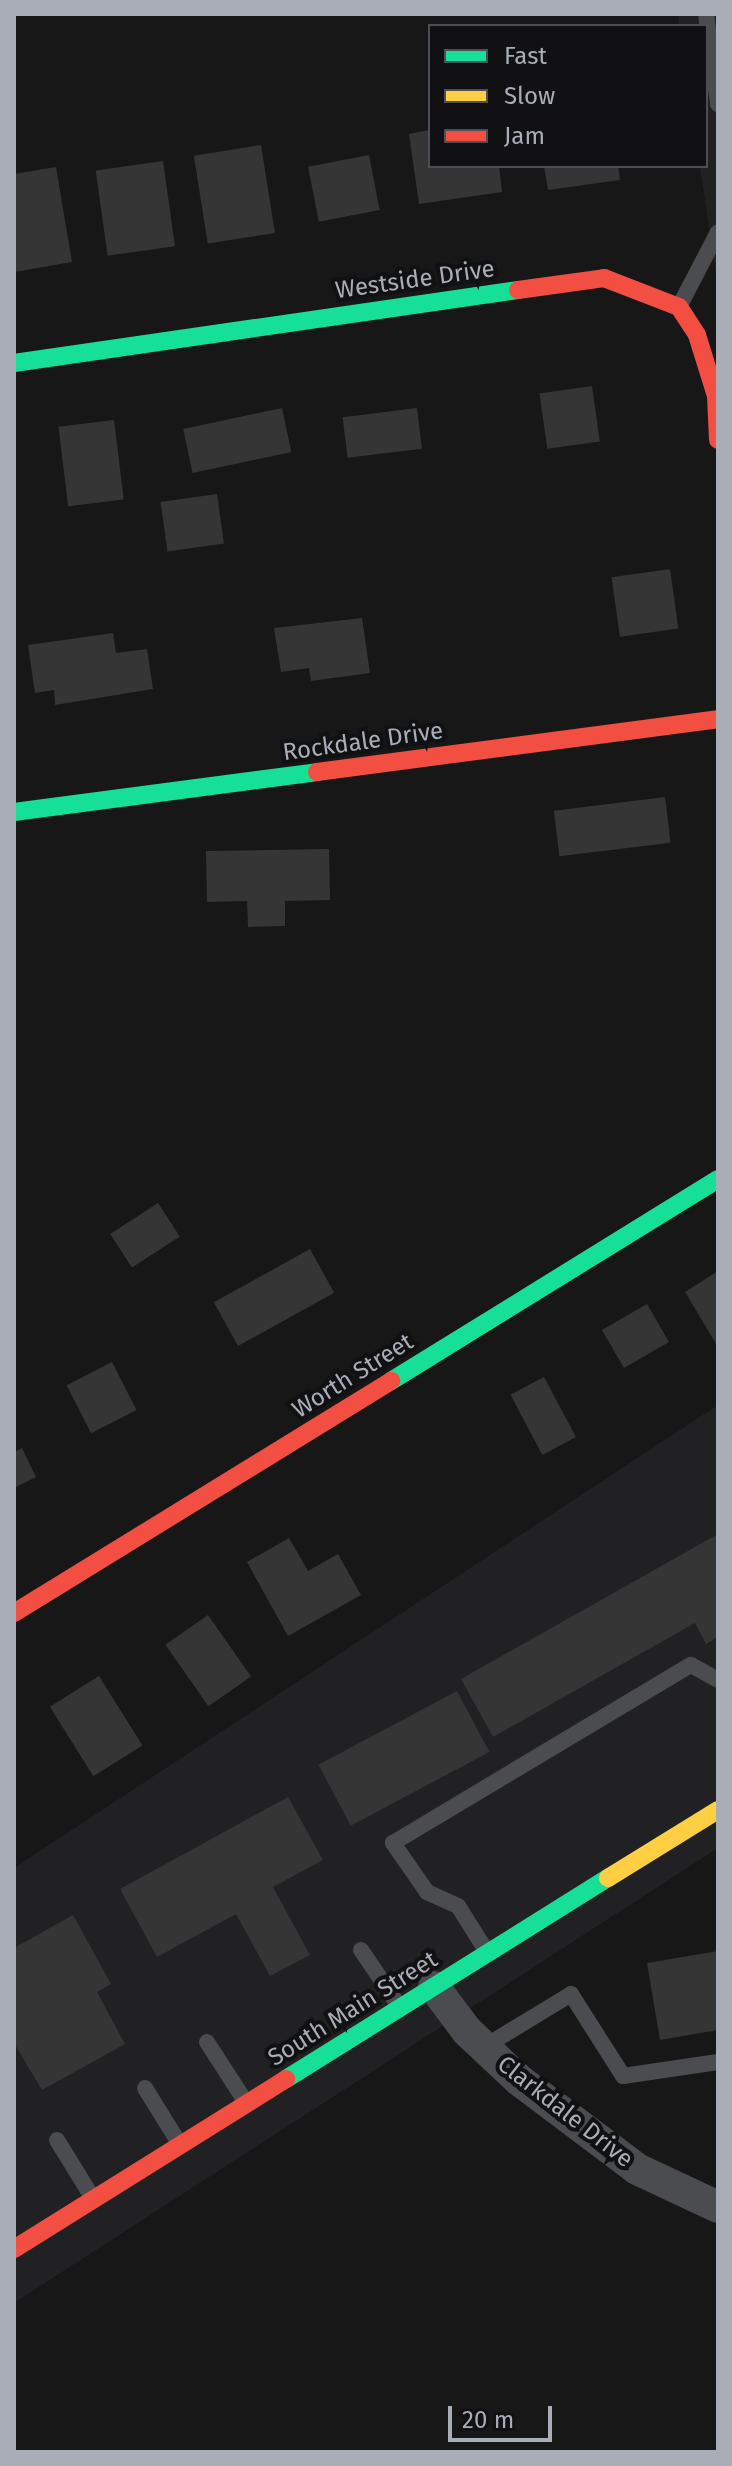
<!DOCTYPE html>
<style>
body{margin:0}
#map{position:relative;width:732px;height:2466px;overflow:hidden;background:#171717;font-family:"Fira Sans",sans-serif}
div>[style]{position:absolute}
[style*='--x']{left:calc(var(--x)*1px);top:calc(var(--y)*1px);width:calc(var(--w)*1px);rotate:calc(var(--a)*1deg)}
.built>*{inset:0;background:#212123}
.building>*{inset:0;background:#353536;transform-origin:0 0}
.lane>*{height:16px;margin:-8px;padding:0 8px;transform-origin:8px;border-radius:8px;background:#4b4c50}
.street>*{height:32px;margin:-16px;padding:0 16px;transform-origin:16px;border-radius:16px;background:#4b4c50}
.fast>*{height:18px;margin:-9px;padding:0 9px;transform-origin:9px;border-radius:9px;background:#16e098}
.slow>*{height:18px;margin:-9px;padding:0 9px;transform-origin:9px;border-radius:9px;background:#ffcf43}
.jam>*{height:18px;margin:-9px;padding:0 9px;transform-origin:9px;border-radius:9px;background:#f24e42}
span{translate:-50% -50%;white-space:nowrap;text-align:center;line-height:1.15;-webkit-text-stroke:8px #111113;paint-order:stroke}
.street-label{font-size:24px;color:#a8adb8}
.frame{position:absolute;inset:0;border:16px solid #a8adb8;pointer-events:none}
.legend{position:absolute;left:428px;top:24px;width:280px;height:144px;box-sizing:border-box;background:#111113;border:2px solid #4d4f55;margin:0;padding:10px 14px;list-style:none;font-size:24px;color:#a8adb8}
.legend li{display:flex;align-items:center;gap:16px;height:40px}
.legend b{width:40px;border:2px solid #4d4f55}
.scale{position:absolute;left:448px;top:2406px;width:104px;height:36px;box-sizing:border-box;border:4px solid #a8adb8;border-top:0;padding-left:10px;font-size:24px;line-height:28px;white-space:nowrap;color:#a8adb8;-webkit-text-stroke:6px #111113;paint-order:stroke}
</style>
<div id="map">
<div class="built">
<div style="clip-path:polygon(678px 14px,718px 14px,718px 289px,700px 166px,706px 166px,706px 26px,679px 26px)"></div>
<div style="clip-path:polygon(718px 1405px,718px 1848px,14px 2303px,14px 1868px)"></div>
</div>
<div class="building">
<div style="clip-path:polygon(429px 130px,430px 166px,499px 166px,502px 192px,419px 204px,409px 134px)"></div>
<div style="left:261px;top:145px;width:89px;height:68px;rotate:81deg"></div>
<div style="left:369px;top:155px;width:56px;height:62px;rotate:79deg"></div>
<div style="left:163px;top:161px;width:86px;height:68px;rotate:82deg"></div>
<div style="clip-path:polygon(544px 166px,618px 166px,620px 180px,548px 190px)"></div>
<div style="clip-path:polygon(56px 167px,72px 262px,14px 272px,14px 174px)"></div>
<div style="left:592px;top:386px;width:56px;height:53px;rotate:82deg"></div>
<div style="left:282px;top:408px;width:45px;height:101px;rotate:78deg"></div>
<div style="left:417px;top:408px;width:41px;height:75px;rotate:83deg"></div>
<div style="left:114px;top:420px;width:80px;height:56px;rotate:83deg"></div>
<div style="left:217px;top:494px;width:50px;height:57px;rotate:82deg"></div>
<div style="left:670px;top:569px;width:60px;height:59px;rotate:82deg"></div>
<div style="clip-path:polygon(362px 618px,370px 673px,311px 681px,309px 668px,281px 672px,274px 628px)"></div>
<div style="clip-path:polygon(113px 633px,116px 653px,147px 649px,153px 689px,55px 705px,54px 690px,35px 693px,28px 645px)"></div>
<div style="left:665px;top:797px;width:46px;height:112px;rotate:83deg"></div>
<div style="clip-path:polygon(329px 849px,330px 900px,285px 901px,285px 926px,248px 927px,247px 901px,207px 902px,206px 851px)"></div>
<div style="left:158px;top:1203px;width:40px;height:57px;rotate:57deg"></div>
<div style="left:310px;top:1249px;width:50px;height:110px;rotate:61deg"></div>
<div style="clip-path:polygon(718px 1271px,718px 1347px,685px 1292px)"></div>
<div style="left:647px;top:1304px;width:44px;height:52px;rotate:60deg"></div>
<div style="left:112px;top:1362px;width:54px;height:51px;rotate:63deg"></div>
<div style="left:544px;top:1377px;width:68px;height:38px;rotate:62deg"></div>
<div style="clip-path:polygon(22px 1448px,36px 1477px,14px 1488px,14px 1452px)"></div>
<div style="clip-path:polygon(718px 1534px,718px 1637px,706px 1644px,695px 1623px,493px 1737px,461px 1679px)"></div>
<div style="clip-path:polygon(289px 1538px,308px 1571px,338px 1554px,361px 1595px,288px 1636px,247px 1562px)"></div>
<div style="left:208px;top:1615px;width:75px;height:52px;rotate:55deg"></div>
<div style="left:99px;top:1676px;width:82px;height:58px;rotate:58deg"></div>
<div style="left:457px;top:1691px;width:69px;height:157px;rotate:62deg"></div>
<div style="clip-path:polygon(288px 1797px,323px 1860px,273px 1887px,310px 1955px,270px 1976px,236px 1914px,157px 1957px,120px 1889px)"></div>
<div style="clip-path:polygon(73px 1915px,111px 1984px,97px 1992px,125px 2044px,42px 2090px,14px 2043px,14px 1948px)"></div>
<div style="clip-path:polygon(718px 1951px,718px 2030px,660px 2040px,647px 1963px)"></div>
</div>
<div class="lane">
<div style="--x:706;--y:14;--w:91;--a:82.4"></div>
<div style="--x:680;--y:305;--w:82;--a:-62.5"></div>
<div style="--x:361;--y:1950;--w:68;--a:55.8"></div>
<div style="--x:487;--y:1952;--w:54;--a:-122.2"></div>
<div style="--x:458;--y:1906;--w:34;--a:-156"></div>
<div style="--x:427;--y:1892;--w:60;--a:-124.8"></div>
<div style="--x:393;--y:1843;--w:347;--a:-30.9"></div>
<div style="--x:691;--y:1665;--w:31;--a:29"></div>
<div style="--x:207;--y:2042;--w:70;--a:57.2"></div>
<div style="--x:484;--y:2047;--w:102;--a:-31.3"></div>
<div style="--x:571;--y:1994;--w:97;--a:57.6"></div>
<div style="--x:623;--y:2076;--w:96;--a:-8.4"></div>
<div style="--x:145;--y:2088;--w:65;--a:58.3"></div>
<div style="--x:57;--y:2140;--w:67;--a:58.4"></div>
</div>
<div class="street">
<div style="--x:434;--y:1987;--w:55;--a:53.1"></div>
<div style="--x:467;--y:2031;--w:71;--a:43.3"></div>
<div style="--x:519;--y:2080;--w:148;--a:37"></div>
<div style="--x:637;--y:2169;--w:89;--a:25.1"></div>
</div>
<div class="fast">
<div style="--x:14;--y:363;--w:509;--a:-8.24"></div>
<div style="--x:14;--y:812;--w:306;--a:-7.5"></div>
<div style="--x:391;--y:1381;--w:384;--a:-31.7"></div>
<div style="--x:286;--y:2079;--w:380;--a:-32"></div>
</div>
<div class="slow">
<div style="--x:608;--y:1878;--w:129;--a:-31.7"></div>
</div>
<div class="jam">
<div style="--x:518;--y:290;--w:87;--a:-7.9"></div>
<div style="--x:604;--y:278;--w:80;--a:21.1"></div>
<div style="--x:679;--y:307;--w:33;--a:57"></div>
<div style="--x:697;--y:335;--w:64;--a:72.7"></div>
<div style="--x:716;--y:396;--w:44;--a:87.4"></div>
<div style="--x:317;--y:772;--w:404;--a:-7.5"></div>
<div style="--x:14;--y:1613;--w:443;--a:-31.6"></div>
<div style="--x:14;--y:2249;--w:321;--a:-32"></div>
</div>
<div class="street-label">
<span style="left:415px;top:280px;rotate:-8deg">Westside Drive</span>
<span style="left:363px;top:742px;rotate:-8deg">Rockdale Drive</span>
<span style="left:353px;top:1376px;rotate:-32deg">Worth Street</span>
<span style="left:353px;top:2009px;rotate:-32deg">South Main Street</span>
<span style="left:565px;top:2112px;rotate:38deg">Clarkdale Drive</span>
</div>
<div class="frame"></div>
<ul class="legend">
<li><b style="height:10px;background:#16e098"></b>Fast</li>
<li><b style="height:10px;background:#ffcf43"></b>Slow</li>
<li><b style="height:10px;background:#f24e42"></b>Jam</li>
</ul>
<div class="scale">20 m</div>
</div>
